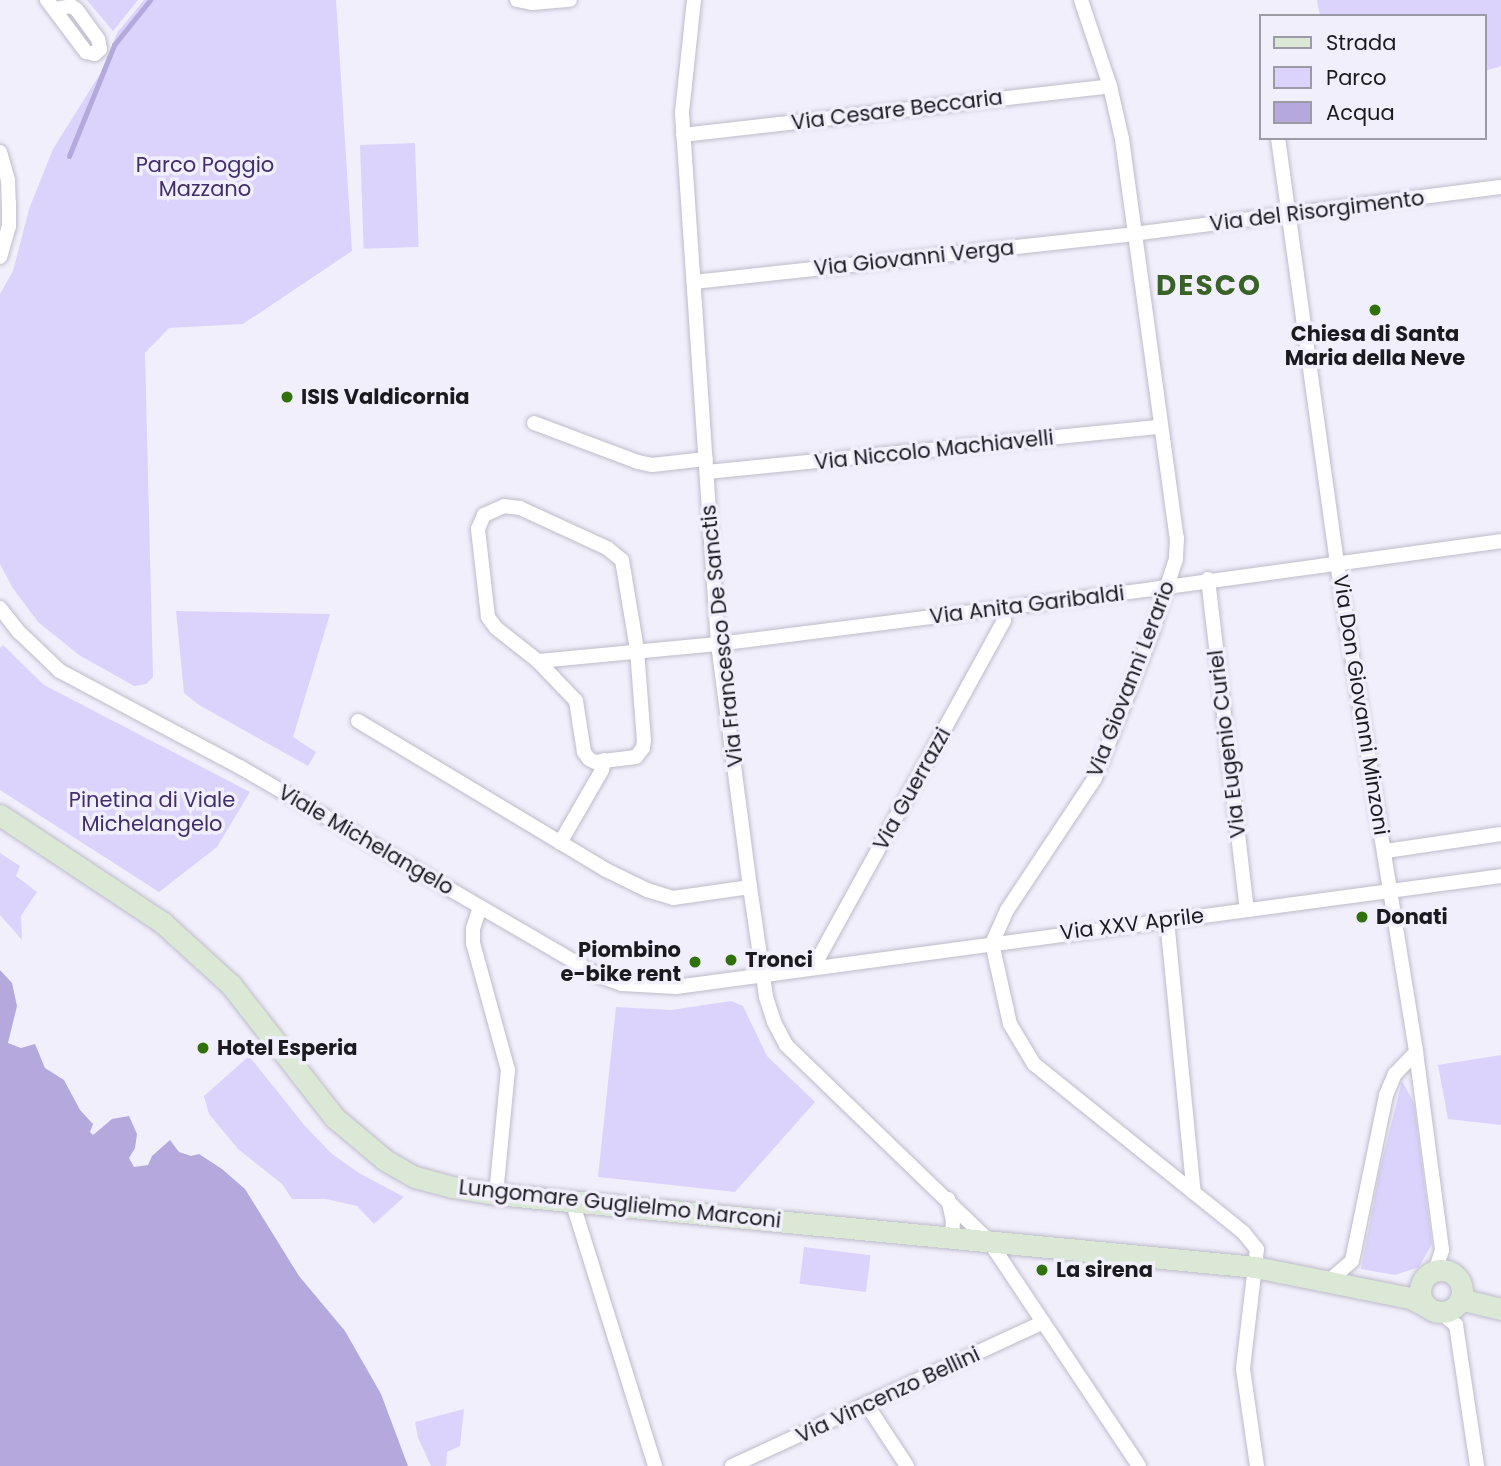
<!DOCTYPE html>
<style>
body{margin:0}
#map{position:relative;width:1501px;height:1466px;overflow:hidden;background:#f2effd;font-family:Poppins,sans-serif}
div>[style]{position:absolute}
[style*='--x']{left:calc(var(--x)*1px);top:calc(var(--y)*1px);width:calc(var(--w)*1px);rotate:calc(var(--a)*1deg)}
.green>*{inset:0;background:#dbd3fc;transform-origin:0 0}
.water>*{inset:0;background:#b4a8dd}
.stream>*{height:5px;margin:-2.5px;padding:0 2.5px;transform-origin:2.5px;border-radius:2.5px;background:#b4a8dd}
.roads{filter:drop-shadow(0 0 2px #bebcc9) drop-shadow(0 0 2px #bebcc9)}
.street>*{height:14px;margin:-7px;padding:0 7px;transform-origin:7px;border-radius:7px;background:#fff}
.secondary>*{height:21px;margin:-10.5px;padding:0 10.5px;transform-origin:10.5px;border-radius:10.5px;background:#dbe8d6}
.secondary>.ring{margin:-10.5px;padding:0;box-sizing:content-box;background:none;border:21px solid #dbe8d6;border-radius:50%}
.dots>*{width:19px;height:19px;translate:-50% -50%;box-sizing:border-box;border:4px solid #f2effd;border-radius:50%}
span{translate:-50% -50%;white-space:nowrap;text-align:center;line-height:1.15;-webkit-text-stroke:7px #f2effd;paint-order:stroke}
.street-label{font-size:21px;color:#1b1a1f}
.park-label{font-size:21px;color:#412e6d}
.poi-label{font-size:21px;color:#1b1a1f;font-weight:700}
.left{translate:0 -50%;text-align:left}
.right{translate:-100% -50%;text-align:right}
.district-label{font-size:28px;color:#386227;font-weight:700;letter-spacing:2px}
.legend{position:absolute;left:1259px;top:14px;width:228px;height:126px;box-sizing:border-box;background:#f2effd;border:2px solid #9c9aa4;margin:0;padding:9px 12px;list-style:none;font-size:21px;color:#1b1a1f}
.legend li{display:flex;align-items:center;gap:14px;height:35px}
.legend b{width:35px;border:2px solid #9c9aa4}
</style>
<div id="map">
<div class="green">
<div style="clip-path:polygon(87px 0,138px 0,113px 31px)"></div>
<div style="clip-path:polygon(144px 0,336px 0,352px 251px,243px 324px,169px 328px,145px 353px,153px 677px,146px 684px,134px 686px,79px 655px,38px 622px,12px 587px,0 564px,0 294px,13px 271px,29px 209px,53px 149px,100px 74px,117px 33px)"></div>
<div style="clip-path:polygon(1317px 0,1501px 0,1501px 66px,1485px 71px,1485px 16px,1320px 16px)"></div>
<div style="left:415px;top:143px;width:104px;height:55px;rotate:88deg"></div>
<div style="clip-path:polygon(176px 611px,330px 614px,293px 737px,316px 752px,308px 766px,199px 705px,184px 693px)"></div>
<div style="clip-path:polygon(3px 645px,44px 685px,250px 792px,217px 847px,159px 892px,0 790px,0 648px)"></div>
<div style="clip-path:polygon(0 853px,20px 866px,16px 876px,37px 892px,21px 916px,22px 940px,0 915px)"></div>
<div style="clip-path:polygon(731px 1001px,743px 1006px,767px 1056px,815px 1102px,735px 1192px,598px 1177px,616px 1007px,671px 1010px)"></div>
<div style="clip-path:polygon(1501px 1055px,1501px 1125px,1448px 1119px,1438px 1065px)"></div>
<div style="clip-path:polygon(249px 1056px,305px 1126px,332px 1154px,359px 1173px,404px 1197px,374px 1224px,357px 1206px,326px 1199px,292px 1199px,282px 1184px,238px 1149px,209px 1114px,204px 1096px)"></div>
<div style="clip-path:polygon(1402px 1081px,1414px 1103px,1432px 1244px,1419px 1267px,1395px 1275px,1361px 1269px,1380px 1169px)"></div>
<div style="left:804px;top:1247px;width:67px;height:37px;rotate:7deg"></div>
<div style="clip-path:polygon(464px 1409px,460px 1446px,447px 1452px,446px 1466px,431px 1466px,418px 1438px,415px 1422px)"></div>
</div>
<div class="water">
<div style="clip-path:polygon(0 970px,12px 983px,17px 1006px,8px 1043px,21px 1048px,35px 1044px,45px 1068px,64px 1080px,80px 1110px,93px 1124px,90px 1132px,93px 1135px,112px 1119px,129px 1116px,137px 1134px,135px 1148px,129px 1158px,134px 1167px,148px 1165px,152px 1156px,170px 1140px,179px 1152px,191px 1156px,199px 1154px,222px 1169px,245px 1189px,299px 1276px,345px 1331px,381px 1394px,408px 1466px,0 1466px)"></div>
</div>
<div class="stream">
<div style="--x:69;--y:156;--w:120;--a:-67.9"></div>
<div style="--x:114;--y:45;--w:58;--a:-51.3"></div>
</div>
<div class="roads">
<div class="street">
<div style="--x:47;--y:0;--w:65;--a:53.1"></div>
<div style="--x:86;--y:52;--w:9;--a:13"></div>
<div style="--x:95;--y:54;--w:7;--a:-45"></div>
<div style="--x:100;--y:49;--w:10;--a:-101"></div>
<div style="--x:98;--y:39;--w:36;--a:-126"></div>
<div style="--x:77;--y:10;--w:7;--a:-146"></div>
<div style="--x:71;--y:6;--w:15;--a:169"></div>
<div style="--x:517;--y:0;--w:15;--a:11"></div>
<div style="--x:532;--y:3;--w:38;--a:-5"></div>
<div style="--x:694;--y:0;--w:114;--a:96.1"></div>
<div style="--x:682;--y:113;--w:532;--a:86.12"></div>
<div style="--x:718;--y:644;--w:245;--a:82.5"></div>
<div style="--x:750;--y:887;--w:111;--a:81.7"></div>
<div style="--x:766;--y:997;--w:26;--a:72"></div>
<div style="--x:774;--y:1022;--w:26;--a:62"></div>
<div style="--x:786;--y:1045;--w:282;--a:44"></div>
<div style="--x:989;--y:1241;--w:270;--a:56.3"></div>
<div style="--x:1081;--y:0;--w:91;--a:71.4"></div>
<div style="--x:1110;--y:86;--w:54;--a:77.2"></div>
<div style="--x:1122;--y:139;--w:403;--a:82.2"></div>
<div style="--x:1177;--y:538;--w:21;--a:93"></div>
<div style="--x:1176;--y:559;--w:80;--a:108.2"></div>
<div style="--x:1151;--y:635;--w:154;--a:111.4"></div>
<div style="--x:1095;--y:778;--w:159;--a:123.7"></div>
<div style="--x:1007;--y:910;--w:36;--a:114"></div>
<div style="--x:992;--y:943;--w:83;--a:77.5"></div>
<div style="--x:1010;--y:1024;--w:47;--a:59"></div>
<div style="--x:1034;--y:1064;--w:268;--a:38.8"></div>
<div style="--x:1243;--y:1232;--w:22;--a:51"></div>
<div style="--x:1257;--y:1249;--w:121;--a:96.7"></div>
<div style="--x:1243;--y:1369;--w:98;--a:81.8"></div>
<div style="--x:683;--y:135;--w:430;--a:-6.5"></div>
<div style="--x:1278;--y:138;--w:429;--a:82.1"></div>
<div style="--x:1337;--y:563;--w:495;--a:80.8"></div>
<div style="--x:1416;--y:1052;--w:200;--a:82.5"></div>
<div style="--x:1442;--y:1250;--w:22;--a:108"></div>
<div style="--x:0;--y:152;--w:29;--a:74"></div>
<div style="--x:8;--y:180;--w:23;--a:88"></div>
<div style="--x:9;--y:203;--w:23;--a:90"></div>
<div style="--x:9;--y:226;--w:32;--a:106"></div>
<div style="--x:694;--y:282;--w:442;--a:-6.2"></div>
<div style="--x:1133;--y:234;--w:371;--a:-7.3"></div>
<div style="--x:534;--y:423;--w:111;--a:20.6"></div>
<div style="--x:638;--y:462;--w:14;--a:12"></div>
<div style="--x:652;--y:465;--w:54;--a:-6.3"></div>
<div style="--x:707;--y:472;--w:455;--a:-5.7"></div>
<div style="--x:504;--y:506;--w:16;--a:7"></div>
<div style="--x:520;--y:508;--w:96;--a:24.7"></div>
<div style="--x:607;--y:548;--w:19;--a:39"></div>
<div style="--x:622;--y:560;--w:91;--a:80.5"></div>
<div style="--x:637;--y:650;--w:90;--a:85.6"></div>
<div style="--x:644;--y:740;--w:8;--a:97"></div>
<div style="--x:643;--y:748;--w:11;--a:128"></div>
<div style="--x:636;--y:757;--w:41;--a:173"></div>
<div style="--x:595;--y:762;--w:7;--a:-153"></div>
<div style="--x:589;--y:759;--w:9;--a:-126"></div>
<div style="--x:584;--y:752;--w:52;--a:-98.9"></div>
<div style="--x:576;--y:701;--w:55;--a:-133.5"></div>
<div style="--x:538;--y:661;--w:53;--a:-141.8"></div>
<div style="--x:496;--y:628;--w:14;--a:-126"></div>
<div style="--x:488;--y:617;--w:89;--a:-96.5"></div>
<div style="--x:478;--y:529;--w:15;--a:-67"></div>
<div style="--x:484;--y:515;--w:22;--a:-24"></div>
<div style="--x:1208;--y:579;--w:333;--a:83.3"></div>
<div style="--x:0;--y:608;--w:31;--a:52"></div>
<div style="--x:19;--y:632;--w:57;--a:43.6"></div>
<div style="--x:60;--y:671;--w:204;--a:28.1"></div>
<div style="--x:240;--y:767;--w:415;--a:30.2"></div>
<div style="--x:599;--y:976;--w:24;--a:19"></div>
<div style="--x:622;--y:984;--w:54;--a:3.2"></div>
<div style="--x:676;--y:987;--w:832;--a:-7.66"></div>
<div style="--x:538;--y:661;--w:181;--a:-5.4"></div>
<div style="--x:718;--y:644;--w:437;--a:-7.2"></div>
<div style="--x:1152;--y:589;--w:352;--a:-7.8"></div>
<div style="--x:358;--y:721;--w:289;--a:31"></div>
<div style="--x:606;--y:870;--w:46;--a:26"></div>
<div style="--x:647;--y:890;--w:27;--a:17"></div>
<div style="--x:673;--y:898;--w:78;--a:-8.1"></div>
<div style="--x:560;--y:843;--w:84;--a:-60.1"></div>
<div style="--x:602;--y:770;--w:10;--a:-79"></div>
<div style="--x:1386;--y:851;--w:116;--a:-8.4"></div>
<div style="--x:480;--y:907;--w:23;--a:108"></div>
<div style="--x:473;--y:929;--w:14;--a:90"></div>
<div style="--x:473;--y:943;--w:132;--a:74.6"></div>
<div style="--x:508;--y:1070;--w:125;--a:95.5"></div>
<div style="--x:1167;--y:920;--w:274;--a:84.4"></div>
<div style="--x:813;--y:968;--w:397;--a:-61.2"></div>
<div style="--x:1004;--y:620;--w:13;--a:-94"></div>
<div style="--x:948;--y:1199;--w:22;--a:77"></div>
<div style="--x:953;--y:1220;--w:17;--a:93"></div>
<div style="--x:572;--y:1201;--w:278;--a:72.6"></div>
<div style="--x:1329;--y:1281;--w:30;--a:-41"></div>
<div style="--x:1352;--y:1261;--w:169;--a:-78.4"></div>
<div style="--x:1386;--y:1095;--w:23;--a:-67"></div>
<div style="--x:1395;--y:1074;--w:30;--a:-46"></div>
<div style="--x:1440;--y:1312;--w:21;--a:39"></div>
<div style="--x:1456;--y:1325;--w:143;--a:81.5"></div>
<div style="--x:867;--y:1405;--w:73;--a:56.7"></div>
<div style="--x:732;--y:1466;--w:343;--a:-24.8"></div>
</div>
<div class="secondary">
<div style="--x:0;--y:815;--w:196;--a:33.5"></div>
<div style="--x:163;--y:923;--w:92;--a:42.4"></div>
<div style="--x:231;--y:985;--w:169;--a:52"></div>
<div style="--x:335;--y:1118;--w:65;--a:40"></div>
<div style="--x:385;--y:1160;--w:34;--a:30"></div>
<div style="--x:415;--y:1177;--w:38;--a:15"></div>
<div style="--x:452;--y:1187;--w:45;--a:9"></div>
<div style="--x:496;--y:1194;--w:763;--a:5.49"></div>
<div style="--x:1255;--y:1267;--w:158;--a:11.3"></div>
<div style="--x:1410;--y:1298;--w:18;--a:27"></div>
<div class="ring" style="left:1420px;top:1270px;width:21px;height:21px"></div>
<div style="--x:1460;--y:1299;--w:42;--a:13.7"></div>
</div>
</div>
<div class="dots">
<div style="left:1375px;top:310px;background:#307109"></div>
<div style="left:287px;top:397px;background:#307109"></div>
<div style="left:1362px;top:917px;background:#307109"></div>
<div style="left:731px;top:960px;background:#307109"></div>
<div style="left:695px;top:962px;background:#307109"></div>
<div style="left:203px;top:1048px;background:#307109"></div>
<div style="left:1042px;top:1270px;background:#307109"></div>
</div>
<div class="street-label">
<span style="left:897px;top:110px;rotate:-7deg">Via Cesare Beccaria</span>
<span style="left:1317px;top:211px;rotate:-7deg">Via del Risorgimento</span>
<span style="left:914px;top:258px;rotate:-6deg">Via Giovanni Verga</span>
<span style="left:934px;top:450px;rotate:-6deg">Via Niccolo Machiavelli</span>
<span style="left:1027px;top:605px;rotate:-7deg">Via Anita Garibaldi</span>
<span style="left:722px;top:636px;rotate:-96deg">Via Francesco De Sanctis</span>
<span style="left:1131px;top:679px;rotate:-69deg">Via Giovanni Lerario</span>
<span style="left:1361px;top:705px;rotate:81deg">Via Don Giovanni Minzoni</span>
<span style="left:1227px;top:744px;rotate:-97deg">Via Eugenio Curiel</span>
<span style="left:912px;top:789px;rotate:-61deg">Via Guerrazzi</span>
<span style="left:366px;top:840px;rotate:30deg">Viale Michelangelo</span>
<span style="left:1132px;top:924px;rotate:-7deg">Via XXV Aprile</span>
<span style="left:620px;top:1204px;rotate:6deg">Lungomare Guglielmo Marconi</span>
<span style="left:888px;top:1395px;rotate:-25deg">Via Vincenzo Bellini</span>
</div>
<div class="park-label">
<span style="left:205px;top:177px">Parco Poggio<br>Mazzano</span>
<span style="left:152px;top:812px">Pinetina di Viale<br>Michelangelo</span>
</div>
<div class="poi-label">
<span style="left:1375px;top:346px">Chiesa di Santa<br>Maria della Neve</span>
<span class="left" style="left:301px;top:397px">ISIS Valdicornia</span>
<span class="left" style="left:1376px;top:917px">Donati</span>
<span class="right" style="left:681px;top:962px">Piombino<br>e-bike rent</span>
<span class="left" style="left:745px;top:960px">Tronci</span>
<span class="left" style="left:217px;top:1048px">Hotel Esperia</span>
<span class="left" style="left:1056px;top:1270px">La sirena</span>
</div>
<div class="district-label">
<span style="left:1209px;top:286px">DESCO</span>
</div>
<ul class="legend">
<li><b style="height:9px;background:#dbe8d6"></b>Strada</li>
<li><b style="height:19px;background:#dbd3fc"></b>Parco</li>
<li><b style="height:19px;background:#b4a8dd"></b>Acqua</li>
</ul>
</div>
